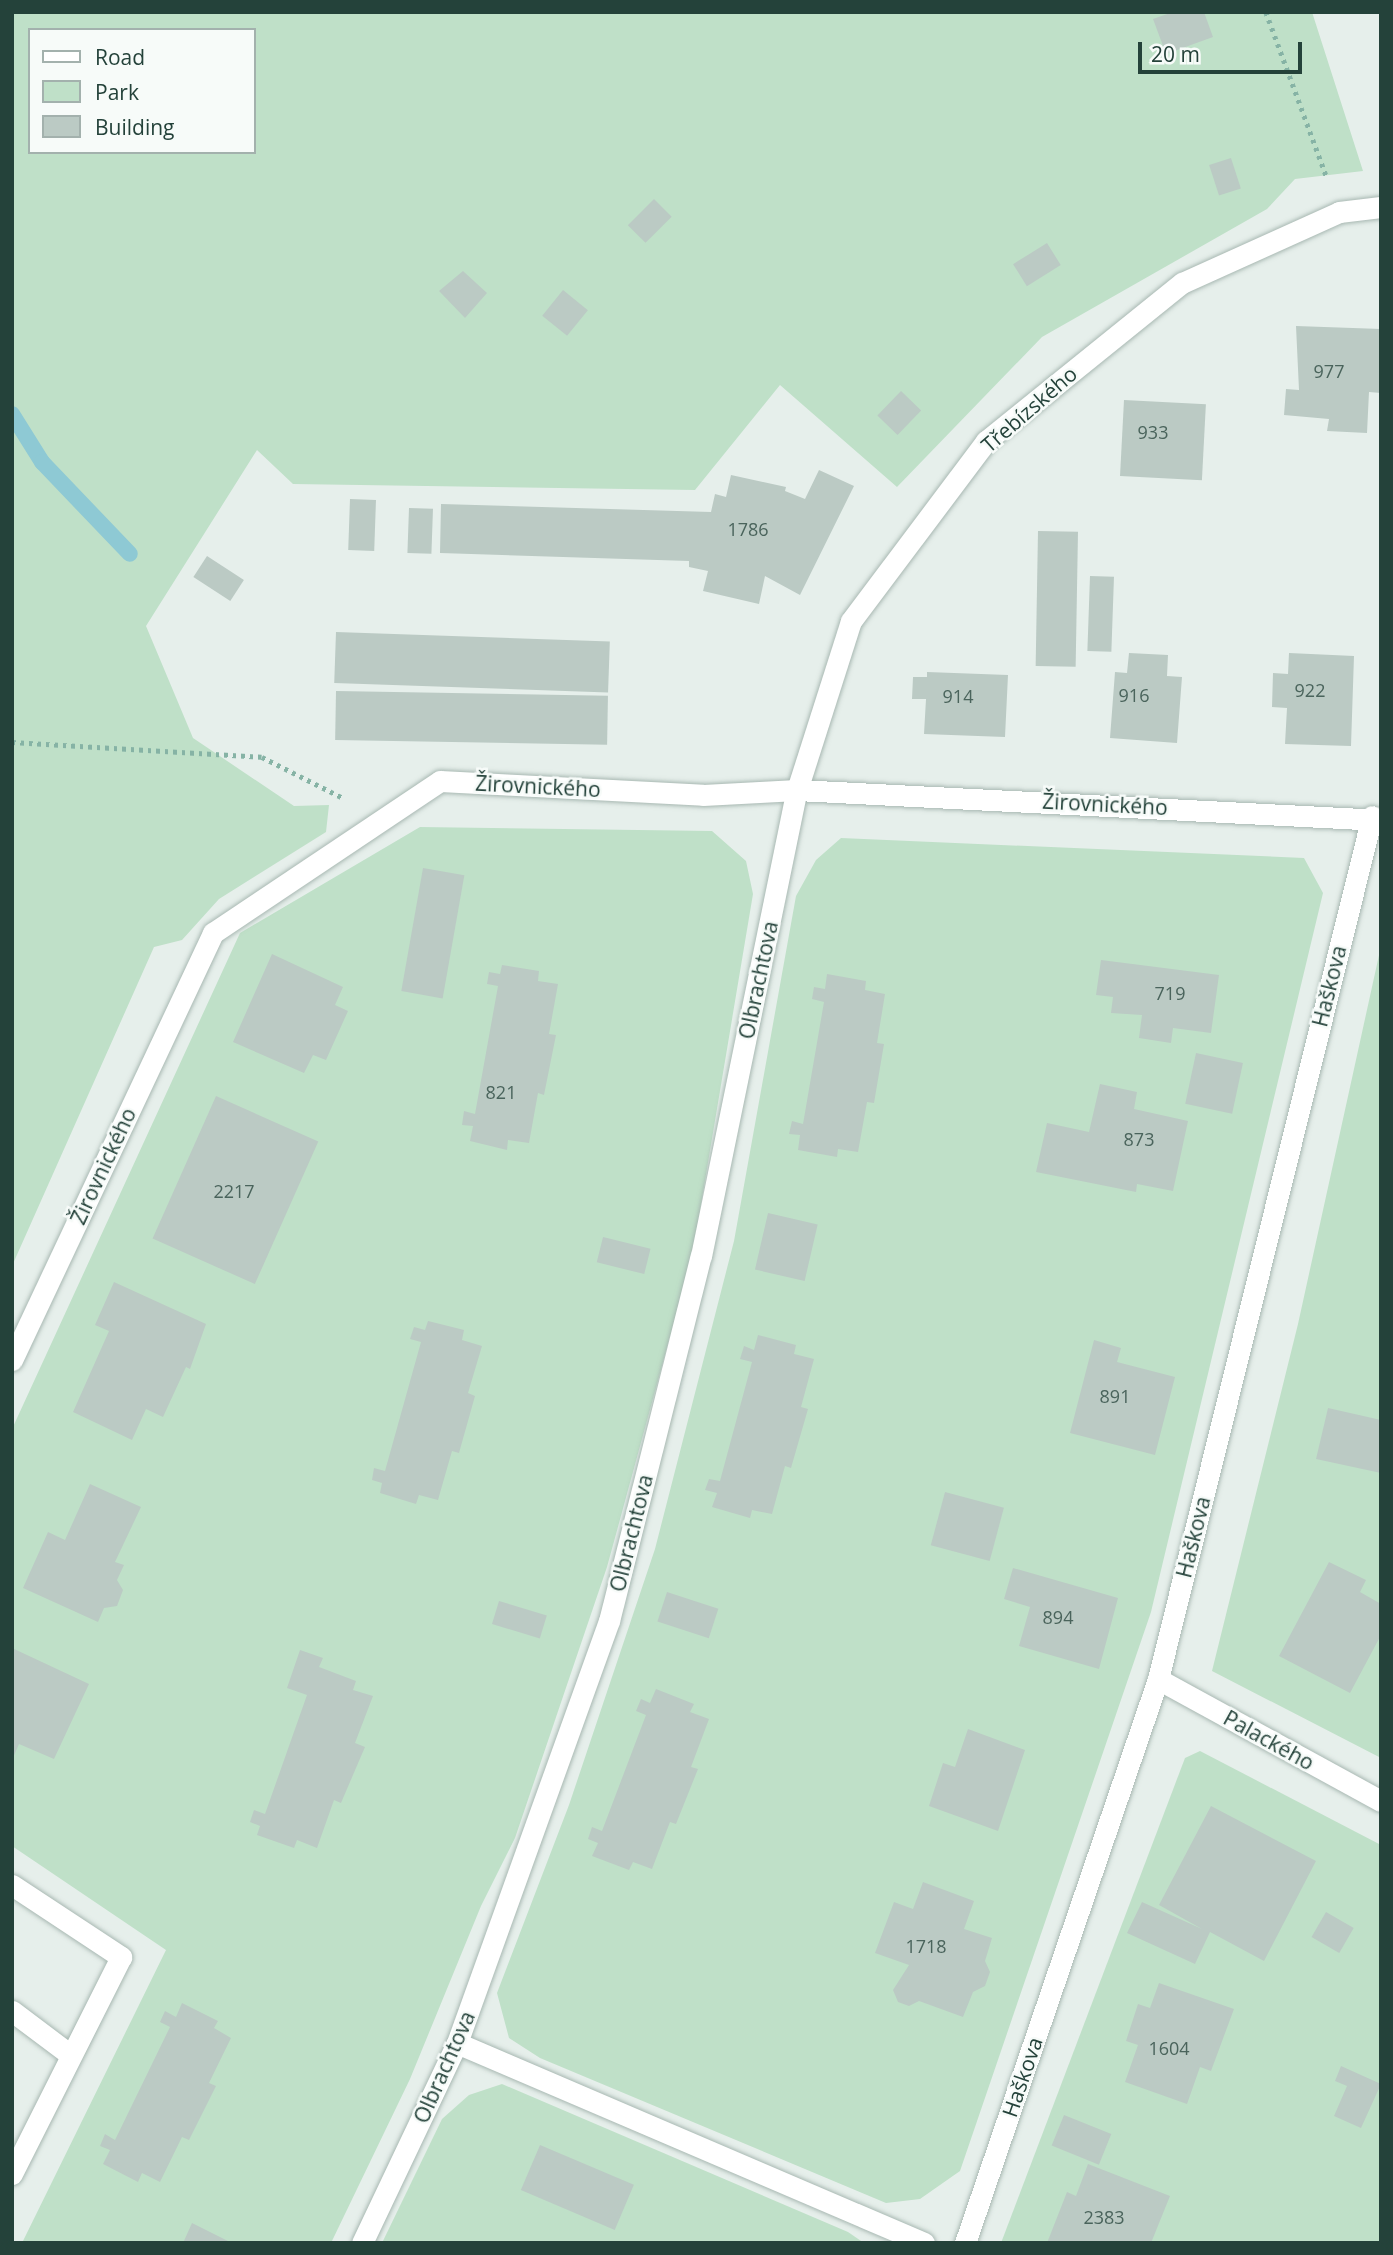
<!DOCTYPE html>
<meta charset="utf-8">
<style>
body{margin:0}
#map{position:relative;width:1393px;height:2255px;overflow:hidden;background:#e6efeb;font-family:"Open Sans",sans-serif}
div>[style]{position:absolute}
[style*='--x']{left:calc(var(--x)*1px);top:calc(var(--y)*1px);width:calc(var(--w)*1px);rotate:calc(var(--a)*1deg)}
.green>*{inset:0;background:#bfe0c8}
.stream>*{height:16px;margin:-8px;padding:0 8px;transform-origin:8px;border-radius:8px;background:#8ec9d4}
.building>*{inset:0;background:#bbcac4;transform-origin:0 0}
.path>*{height:4.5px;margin-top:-2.25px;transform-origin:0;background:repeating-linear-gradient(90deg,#86b3a5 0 3.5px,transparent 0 8.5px)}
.roads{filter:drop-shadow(0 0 2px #a8b8b2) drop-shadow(0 0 2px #a8b8b2)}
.minor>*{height:21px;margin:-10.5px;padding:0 10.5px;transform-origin:10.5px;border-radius:10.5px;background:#fff}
span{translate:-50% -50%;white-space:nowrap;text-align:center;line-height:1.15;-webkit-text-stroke:5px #f7fbf9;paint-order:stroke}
.number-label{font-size:18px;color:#4a645c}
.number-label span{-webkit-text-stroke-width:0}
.street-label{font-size:21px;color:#24423a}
.frame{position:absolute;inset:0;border:14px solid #24423a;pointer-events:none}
.legend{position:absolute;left:28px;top:28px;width:228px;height:126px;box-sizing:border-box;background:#f7fbf9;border:2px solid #a3b1ad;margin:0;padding:9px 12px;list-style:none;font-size:21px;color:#24423a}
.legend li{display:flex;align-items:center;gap:14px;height:35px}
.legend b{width:35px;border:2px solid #a3b1ad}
.scale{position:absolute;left:1138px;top:42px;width:164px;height:32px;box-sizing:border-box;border:4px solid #24423a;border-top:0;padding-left:9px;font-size:21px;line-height:24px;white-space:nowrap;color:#24423a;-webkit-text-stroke:5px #f7fbf9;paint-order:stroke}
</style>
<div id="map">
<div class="green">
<div style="clip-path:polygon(evenodd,12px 12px,1312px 12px,1363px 171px,1295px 179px,1267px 209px,1042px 337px,897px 487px,780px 385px,695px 490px,293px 484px,257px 450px,146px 626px,193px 738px,294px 806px,329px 805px,326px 832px,219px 899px,182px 940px,154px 947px,12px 1266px,12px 12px,30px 30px,254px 30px,254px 152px,30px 152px,30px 30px)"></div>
<div style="clip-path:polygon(420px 827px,712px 831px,746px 861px,753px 894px,693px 1252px,607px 1567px,515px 1838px,481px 1906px,410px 2079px,331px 2243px,22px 2243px,166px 1950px,12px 1846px,12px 1429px,240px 933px)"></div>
<div style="clip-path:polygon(841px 838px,1304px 858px,1323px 893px,1151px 1612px,960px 2171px,920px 2199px,886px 2203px,540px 2058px,509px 2038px,497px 1993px,569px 1805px,655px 1549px,734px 1241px,796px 896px,816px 860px)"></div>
<div style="clip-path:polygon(1381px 946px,1381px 1758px,1212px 1671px,1298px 1324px)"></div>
<div style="clip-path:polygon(1200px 1751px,1381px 1845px,1381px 2243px,1001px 2243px,1185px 1758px)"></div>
<div style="clip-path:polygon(502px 2084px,848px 2232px,864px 2243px,382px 2243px,442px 2119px,469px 2095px)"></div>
</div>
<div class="stream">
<div style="--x:12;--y:414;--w:57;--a:58"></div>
<div style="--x:42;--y:462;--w:127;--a:46.3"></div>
</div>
<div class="building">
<div style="clip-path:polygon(1173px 12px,1204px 12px,1213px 37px,1166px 54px,1153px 19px)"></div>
<div style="left:1231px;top:158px;width:32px;height:23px;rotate:72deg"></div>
<div style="left:654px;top:199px;width:25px;height:37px;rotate:45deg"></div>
<div style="left:1047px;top:243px;width:26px;height:40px;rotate:58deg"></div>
<div style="clip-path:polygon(463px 271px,487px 293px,465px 318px,439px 291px)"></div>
<div style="left:563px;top:290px;width:32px;height:33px;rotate:39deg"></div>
<div style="clip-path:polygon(1296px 326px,1381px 329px,1381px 393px,1369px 392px,1367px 433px,1327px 431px,1329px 419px,1284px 415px,1286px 389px,1299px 390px)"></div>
<div style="left:901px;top:391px;width:28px;height:34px;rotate:44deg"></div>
<div style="left:1124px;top:400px;width:82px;height:76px;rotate:3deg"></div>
<div style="clip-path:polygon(819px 470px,854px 486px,800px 595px,765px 576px,759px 604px,703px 591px,708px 571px,689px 567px,689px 561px,440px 553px,441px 504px,711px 512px,715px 494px,726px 497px,731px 475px,786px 487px,785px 491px,805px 499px)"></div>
<div style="left:350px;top:499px;width:26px;height:51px;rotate:2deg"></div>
<div style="left:409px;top:508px;width:24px;height:45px;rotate:2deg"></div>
<div style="left:1038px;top:531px;width:40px;height:135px;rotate:1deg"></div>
<div style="left:207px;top:556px;width:44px;height:25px;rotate:33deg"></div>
<div style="left:1090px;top:576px;width:24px;height:75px;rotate:2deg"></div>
<div style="left:336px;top:632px;width:274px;height:51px;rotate:2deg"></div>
<div style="clip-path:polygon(1129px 653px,1168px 655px,1167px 676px,1182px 677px,1177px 743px,1110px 738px,1115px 672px,1127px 673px)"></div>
<div style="clip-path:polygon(1289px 653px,1354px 656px,1351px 746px,1285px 744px,1287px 708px,1272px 707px,1273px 673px,1288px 674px)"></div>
<div style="clip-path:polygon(927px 672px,1008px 675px,1005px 737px,924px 734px,926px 699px,912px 699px,913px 677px,927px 677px)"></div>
<div style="left:336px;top:691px;width:272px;height:49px;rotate:1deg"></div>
<div style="left:423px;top:868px;width:42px;height:125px;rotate:10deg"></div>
<div style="clip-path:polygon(272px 954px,343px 987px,335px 1005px,348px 1011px,326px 1060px,313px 1055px,304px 1073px,233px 1042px)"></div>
<div style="clip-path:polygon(1101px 960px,1219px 975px,1211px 1033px,1173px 1028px,1171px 1043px,1139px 1038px,1142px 1015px,1111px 1013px,1113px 997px,1096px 995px)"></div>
<div style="clip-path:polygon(502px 965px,539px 971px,538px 981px,558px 984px,549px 1034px,556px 1035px,544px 1095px,538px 1093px,529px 1143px,508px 1140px,507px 1150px,470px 1141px,473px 1126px,462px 1125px,464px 1111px,475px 1114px,498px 986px,487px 984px,489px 972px,500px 974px)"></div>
<div style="clip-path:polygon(827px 974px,866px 981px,865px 990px,885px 994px,877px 1043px,884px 1044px,874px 1103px,867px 1102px,858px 1152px,838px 1149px,837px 1157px,798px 1150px,800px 1135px,789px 1134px,792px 1121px,803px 1124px,824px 1002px,812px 999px,814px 987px,825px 989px)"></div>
<div style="left:1196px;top:1053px;width:48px;height:52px;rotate:12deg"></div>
<div style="clip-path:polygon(1100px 1084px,1137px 1092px,1134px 1109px,1188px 1121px,1173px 1191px,1137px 1184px,1136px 1192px,1036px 1172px,1047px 1123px,1089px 1132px)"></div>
<div style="left:216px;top:1096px;width:112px;height:156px;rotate:24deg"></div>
<div style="left:768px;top:1213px;width:51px;height:58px;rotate:13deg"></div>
<div style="left:603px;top:1237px;width:49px;height:26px;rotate:14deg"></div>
<div style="clip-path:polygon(114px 1282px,206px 1324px,190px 1369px,186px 1367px,163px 1417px,146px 1409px,132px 1440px,73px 1412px,109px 1331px,95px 1325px)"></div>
<div style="clip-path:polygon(428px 1321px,464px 1330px,462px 1340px,482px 1346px,468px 1393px,475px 1396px,459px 1453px,452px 1451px,438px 1500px,419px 1495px,416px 1504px,380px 1493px,382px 1483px,372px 1480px,374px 1468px,385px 1471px,421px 1342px,410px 1339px,414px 1327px,425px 1330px)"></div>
<div style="clip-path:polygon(758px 1335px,796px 1345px,794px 1354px,814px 1359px,801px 1407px,808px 1409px,791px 1468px,785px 1466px,772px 1514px,752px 1510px,750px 1518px,712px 1507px,717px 1493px,705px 1490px,709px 1479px,720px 1481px,752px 1362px,740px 1359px,744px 1346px,754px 1350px)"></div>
<div style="clip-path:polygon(1094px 1340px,1121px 1348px,1117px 1362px,1175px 1377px,1155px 1455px,1070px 1433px)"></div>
<div style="clip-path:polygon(1328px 1408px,1381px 1420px,1381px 1473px,1316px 1459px)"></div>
<div style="clip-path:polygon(90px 1484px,141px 1507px,115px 1562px,124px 1565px,117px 1580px,123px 1590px,117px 1606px,104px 1608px,98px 1622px,23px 1588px,48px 1532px,65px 1540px)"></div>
<div style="left:945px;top:1492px;width:61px;height:55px;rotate:15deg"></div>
<div style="clip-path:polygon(1329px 1562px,1366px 1580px,1360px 1592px,1381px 1604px,1381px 1635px,1350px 1693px,1279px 1656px)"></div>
<div style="clip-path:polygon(1013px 1568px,1118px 1598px,1099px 1669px,1019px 1646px,1030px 1607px,1004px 1599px)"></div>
<div style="left:667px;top:1592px;width:54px;height:31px;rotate:18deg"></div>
<div style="left:499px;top:1601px;width:50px;height:24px;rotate:17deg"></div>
<div style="clip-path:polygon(12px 1648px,89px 1684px,54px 1759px,19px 1744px,12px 1760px)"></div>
<div style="clip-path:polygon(300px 1650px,323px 1658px,319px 1667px,356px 1681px,353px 1690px,373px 1696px,355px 1743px,365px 1747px,341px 1803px,334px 1800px,317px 1848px,297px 1840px,294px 1848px,257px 1835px,260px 1826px,250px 1822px,254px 1810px,265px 1814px,307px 1695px,287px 1688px)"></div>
<div style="clip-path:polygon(656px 1689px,694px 1704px,690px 1712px,709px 1719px,691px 1767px,698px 1769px,676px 1824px,670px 1822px,652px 1869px,633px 1862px,629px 1870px,592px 1856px,598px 1843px,588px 1839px,592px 1827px,602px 1831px,646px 1715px,636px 1711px,641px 1699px,650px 1703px)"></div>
<div style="clip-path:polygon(968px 1729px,1025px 1750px,998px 1831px,929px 1806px,943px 1763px,955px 1767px)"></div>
<div style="clip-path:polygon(1211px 1806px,1316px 1861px,1264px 1961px,1210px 1932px,1195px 1964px,1127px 1933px,1142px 1902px,1202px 1929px,1159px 1905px)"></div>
<div style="clip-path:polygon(923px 1882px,974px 1901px,964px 1929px,992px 1938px,985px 1961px,990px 1972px,985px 1986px,973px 1992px,963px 2017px,919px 2001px,909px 2006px,898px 2002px,893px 1990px,909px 1965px,875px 1953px,894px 1902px,913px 1909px)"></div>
<div style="left:1326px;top:1912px;width:32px;height:29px;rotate:30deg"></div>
<div style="clip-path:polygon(1159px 1983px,1234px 2009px,1211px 2071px,1200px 2067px,1187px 2104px,1125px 2082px,1138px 2045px,1126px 2041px,1138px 2004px,1150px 2008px)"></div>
<div style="clip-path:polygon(182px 2003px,218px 2021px,214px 2028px,231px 2038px,209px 2083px,216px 2086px,189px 2140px,182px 2137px,160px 2182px,142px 2173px,138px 2182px,103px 2164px,110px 2150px,100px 2146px,105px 2134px,115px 2140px,170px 2027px,160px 2022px,165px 2011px,176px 2017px)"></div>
<div style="clip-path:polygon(1341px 2066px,1381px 2084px,1361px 2128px,1334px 2116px,1347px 2086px,1335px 2081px)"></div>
<div style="left:1064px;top:2115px;width:51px;height:33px;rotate:22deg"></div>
<div style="left:540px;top:2145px;width:102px;height:49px;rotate:23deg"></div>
<div style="clip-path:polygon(1088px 2164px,1170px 2196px,1151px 2243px,1047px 2243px,1067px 2192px,1076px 2196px)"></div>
<div style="clip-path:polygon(192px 2223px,232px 2243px,183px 2243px)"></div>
</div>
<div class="path">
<div style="--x:1266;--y:12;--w:174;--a:69.8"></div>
<div style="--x:12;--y:742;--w:250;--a:3.4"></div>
<div style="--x:262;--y:757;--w:91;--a:26.8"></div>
</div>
<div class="roads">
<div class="minor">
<div style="--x:12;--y:1360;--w:472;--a:-64.8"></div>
<div style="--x:213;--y:933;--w:273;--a:-33.8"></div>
<div style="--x:440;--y:781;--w:263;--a:3"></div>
<div style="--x:703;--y:795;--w:94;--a:-3"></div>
<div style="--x:797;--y:790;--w:585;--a:2.94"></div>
<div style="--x:1158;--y:1679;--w:254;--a:28.7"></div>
<div style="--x:12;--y:1885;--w:131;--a:33.4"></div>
<div style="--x:121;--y:1957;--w:243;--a:116.7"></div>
<div style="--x:12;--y:2011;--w:71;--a:37"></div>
<div style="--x:457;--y:2043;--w:508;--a:23.18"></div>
<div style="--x:362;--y:2243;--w:221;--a:-64.6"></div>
<div style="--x:457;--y:2043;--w:449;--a:-70.2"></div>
<div style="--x:609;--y:1621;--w:376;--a:-75.9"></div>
<div style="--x:701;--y:1256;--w:476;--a:-78.4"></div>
<div style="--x:797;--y:790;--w:177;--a:-72.3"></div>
<div style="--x:851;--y:621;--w:225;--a:-53.1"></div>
<div style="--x:986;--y:441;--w:252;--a:-38.9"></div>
<div style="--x:1182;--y:283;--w:172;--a:-24.3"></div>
<div style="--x:1339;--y:212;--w:42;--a:-6.8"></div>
<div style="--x:965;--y:2243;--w:596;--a:-71.11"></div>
<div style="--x:1158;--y:1679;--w:889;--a:-76.07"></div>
</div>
</div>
<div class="number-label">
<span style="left:1329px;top:371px">977</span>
<span style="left:1153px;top:432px">933</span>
<span style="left:748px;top:529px">1786</span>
<span style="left:1310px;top:690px">922</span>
<span style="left:1134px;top:695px">916</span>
<span style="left:958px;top:696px">914</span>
<span style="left:1170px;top:993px">719</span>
<span style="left:501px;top:1092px">821</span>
<span style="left:1139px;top:1139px">873</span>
<span style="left:234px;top:1191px">2217</span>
<span style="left:1115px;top:1396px">891</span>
<span style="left:1058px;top:1617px">894</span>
<span style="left:926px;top:1946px">1718</span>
<span style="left:1169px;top:2048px">1604</span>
<span style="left:1104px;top:2217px">2383</span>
</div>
<div class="street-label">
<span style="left:1029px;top:409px;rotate:-41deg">Třebízského</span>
<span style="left:538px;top:786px;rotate:3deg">Žirovnického</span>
<span style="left:1105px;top:804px;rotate:3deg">Žirovnického</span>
<span style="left:758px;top:980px;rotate:-78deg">Olbrachtova</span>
<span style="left:1329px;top:986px;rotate:-76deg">Haškova</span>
<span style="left:103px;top:1166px;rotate:-65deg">Žirovnického</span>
<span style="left:631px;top:1533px;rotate:-76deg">Olbrachtova</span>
<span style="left:1193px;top:1537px;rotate:-76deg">Haškova</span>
<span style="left:1269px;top:1740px;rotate:29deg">Palackého</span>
<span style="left:444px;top:2067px;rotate:-66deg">Olbrachtova</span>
<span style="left:1022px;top:2077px;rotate:-71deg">Haškova</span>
</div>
<div class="frame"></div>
<ul class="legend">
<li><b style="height:9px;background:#fff"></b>Road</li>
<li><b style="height:19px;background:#bfe0c8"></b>Park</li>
<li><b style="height:19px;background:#bbcac4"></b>Building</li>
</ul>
<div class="scale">20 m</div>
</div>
